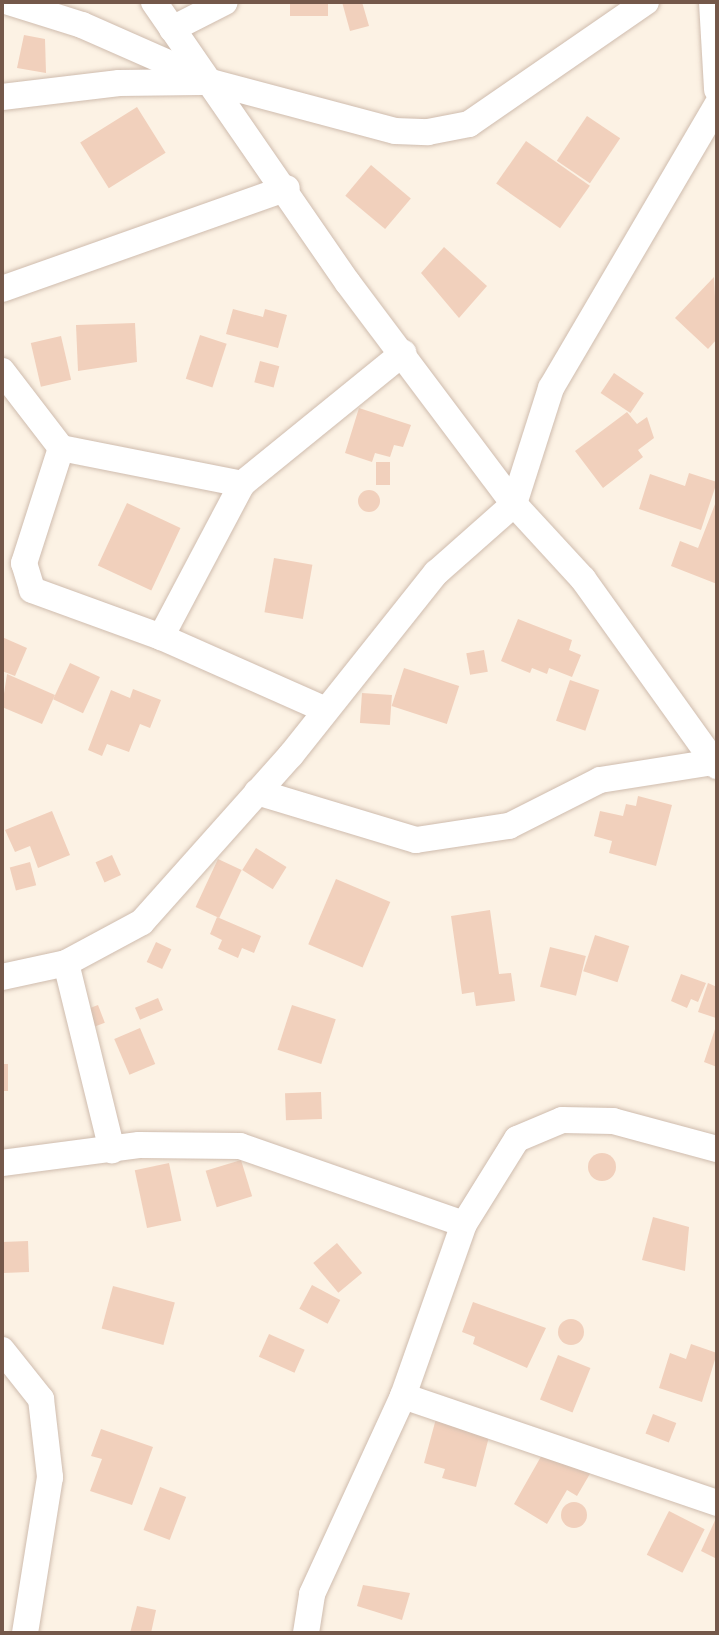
<!DOCTYPE html>
<style>
body{margin:0}
#map{position:relative;width:719px;height:1635px;overflow:hidden;background:#fcf2e4;font-family:"Nunito Sans",sans-serif}
div>[style]{position:absolute}
[style*='--x']{left:calc(var(--x)*1px);top:calc(var(--y)*1px);width:calc(var(--w)*1px);rotate:calc(var(--a)*1deg)}
.building>*{inset:0;background:#f1d0bc;transform-origin:0 0}
.round{border-radius:50%}
.roads{filter:drop-shadow(0 0 2px #cfbcae) drop-shadow(0 0 2px #cfbcae)}
.minor>*{height:26px;margin:-13px;padding:0 13px;transform-origin:13px;border-radius:13px;background:#fff}
span{translate:-50% -50%;white-space:nowrap;text-align:center;line-height:1.15;-webkit-text-stroke:5px #fff6ea;paint-order:stroke}
.frame{position:absolute;inset:0;border:4px solid #74584a;pointer-events:none}
</style>
<div id="map">
<div class="building">
<div style="left:290px;top:2px;width:38px;height:14px"></div>
<div style="clip-path:polygon(342px 2px,362px 2px,369px 26px,350px 31px)"></div>
<div style="clip-path:polygon(24px 35px,45px 39px,46px 73px,17px 68px)"></div>
<div style="left:137px;top:107px;width:54px;height:67px;rotate:58deg"></div>
<div style="left:587px;top:116px;width:40px;height:54px;rotate:34deg"></div>
<div style="left:526px;top:141px;width:78px;height:52px;rotate:35deg"></div>
<div style="left:371px;top:165px;width:52px;height:40px;rotate:40deg"></div>
<div style="clip-path:polygon(444px 247px,487px 286px,459px 318px,421px 273px)"></div>
<div style="clip-path:polygon(714px 277px,717px 339px,708px 349px,675px 318px)"></div>
<div style="clip-path:polygon(233px 309px,263px 317px,265px 309px,287px 315px,278px 348px,226px 334px)"></div>
<div style="clip-path:polygon(135px 323px,137px 362px,78px 371px,76px 325px)"></div>
<div style="left:200px;top:335px;width:28px;height:46px;rotate:18deg"></div>
<div style="left:61px;top:336px;width:45px;height:31px;rotate:77deg"></div>
<div style="left:260px;top:361px;width:20px;height:22px;rotate:15deg"></div>
<div style="left:614px;top:373px;width:36px;height:24px;rotate:34deg"></div>
<div style="clip-path:polygon(359px 408px,411px 425px,403px 447px,394px 445px,390px 457px,375px 453px,372px 462px,345px 453px)"></div>
<div style="clip-path:polygon(627px 412px,637px 424px,647px 417px,654px 438px,638px 450px,643px 457px,603px 488px,575px 451px)"></div>
<div style="left:376px;top:462px;width:14px;height:23px"></div>
<div style="clip-path:polygon(689px 473px,717px 482px,701px 530px,639px 509px,650px 474px,685px 486px)"></div>
<div class="round" style="left:358px;top:490px;width:22px;height:22px"></div>
<div style="clip-path:polygon(717px 499px,717px 584px,671px 566px,680px 541px,698px 548px)"></div>
<div style="left:127px;top:503px;width:59px;height:69px;rotate:25deg"></div>
<div style="left:274px;top:558px;width:39px;height:55px;rotate:10deg"></div>
<div style="clip-path:polygon(518px 619px,572px 640px,569px 650px,581px 655px,572px 677px,549px 668px,547px 674px,532px 668px,530px 673px,501px 661px)"></div>
<div style="clip-path:polygon(2px 637px,27px 648px,15px 676px,2px 671px)"></div>
<div style="left:484px;top:650px;width:22px;height:18px;rotate:80deg"></div>
<div style="left:70px;top:663px;width:33px;height:40px;rotate:25deg"></div>
<div style="left:404px;top:668px;width:58px;height:40px;rotate:18deg"></div>
<div style="clip-path:polygon(7px 674px,55px 695px,42px 724px,2px 707px)"></div>
<div style="left:570px;top:680px;width:31px;height:43px;rotate:19deg"></div>
<div style="clip-path:polygon(133px 689px,161px 700px,150px 728px,140px 724px,129px 752px,107px 744px,102px 756px,88px 750px,111px 690px,130px 698px)"></div>
<div style="left:362px;top:693px;width:30px;height:30px;rotate:4deg"></div>
<div style="clip-path:polygon(638px 796px,672px 805px,656px 866px,609px 853px,612px 841px,594px 836px,600px 811px,623px 816px,626px 804px,636px 806px)"></div>
<div style="clip-path:polygon(52px 811px,70px 855px,38px 868px,30px 846px,15px 852px,5px 830px)"></div>
<div style="left:256px;top:848px;width:36px;height:26px;rotate:32deg"></div>
<div style="left:112px;top:855px;width:22px;height:18px;rotate:66deg"></div>
<div style="left:218px;top:859px;width:26px;height:53px;rotate:25deg"></div>
<div style="left:30px;top:862px;width:24px;height:21px;rotate:75deg"></div>
<div style="left:336px;top:879px;width:59px;height:71px;rotate:23deg"></div>
<div style="clip-path:polygon(490px 910px,499px 974px,511px 973px,515px 1001px,476px 1006px,474px 992px,462px 994px,451px 916px)"></div>
<div style="clip-path:polygon(217px 917px,261px 936px,254px 953px,242px 948px,238px 958px,218px 949px,222px 940px,210px 934px)"></div>
<div style="left:595px;top:935px;width:36px;height:38px;rotate:18deg"></div>
<div style="left:156px;top:942px;width:17px;height:22px;rotate:25deg"></div>
<div style="left:550px;top:947px;width:37px;height:41px;rotate:14deg"></div>
<div style="clip-path:polygon(681px 974px,706px 983px,698px 1002px,691px 999px,687px 1008px,671px 1001px)"></div>
<div style="clip-path:polygon(708px 983px,717px 987px,716px 1018px,698px 1012px)"></div>
<div style="left:158px;top:998px;width:13px;height:25px;rotate:67deg"></div>
<div style="left:98px;top:1005px;width:19px;height:19px;rotate:69deg"></div>
<div style="left:292px;top:1005px;width:46px;height:47px;rotate:18deg"></div>
<div style="clip-path:polygon(717px 1023px,717px 1067px,704px 1062px)"></div>
<div style="left:140px;top:1028px;width:39px;height:28px;rotate:67deg"></div>
<div style="left:2px;top:1064px;width:6px;height:27px"></div>
<div style="left:321px;top:1092px;width:27px;height:36px;rotate:88deg"></div>
<div class="round" style="left:588px;top:1153px;width:28px;height:28px"></div>
<div style="left:241px;top:1160px;width:38px;height:37px;rotate:73deg"></div>
<div style="left:169px;top:1163px;width:59px;height:35px;rotate:78deg"></div>
<div style="clip-path:polygon(653px 1217px,689px 1227px,685px 1271px,642px 1260px)"></div>
<div style="left:28px;top:1241px;width:31px;height:26px;rotate:88deg"></div>
<div style="left:337px;top:1243px;width:39px;height:31px;rotate:50deg"></div>
<div style="left:312px;top:1285px;width:32px;height:27px;rotate:28deg"></div>
<div style="left:113px;top:1286px;width:64px;height:44px;rotate:15deg"></div>
<div style="clip-path:polygon(473px 1302px,546px 1328px,527px 1368px,473px 1344px,475px 1337px,462px 1332px)"></div>
<div class="round" style="left:558px;top:1319px;width:26px;height:26px"></div>
<div style="left:269px;top:1334px;width:39px;height:25px;rotate:24deg"></div>
<div style="clip-path:polygon(691px 1344px,717px 1353px,702px 1402px,659px 1388px,670px 1353px,686px 1359px)"></div>
<div style="left:558px;top:1355px;width:35px;height:48px;rotate:22deg"></div>
<div style="left:653px;top:1414px;width:25px;height:21px;rotate:21deg"></div>
<div style="clip-path:polygon(437px 1415px,491px 1429px,476px 1487px,442px 1478px,445px 1469px,424px 1463px)"></div>
<div style="clip-path:polygon(101px 1429px,153px 1447px,132px 1505px,90px 1491px,102px 1459px,91px 1456px)"></div>
<div style="clip-path:polygon(547px 1446px,591px 1472px,577px 1496px,567px 1490px,547px 1524px,514px 1504px)"></div>
<div style="left:160px;top:1487px;width:28px;height:46px;rotate:21deg"></div>
<div class="round" style="left:561px;top:1502px;width:26px;height:26px"></div>
<div style="left:669px;top:1511px;width:40px;height:49px;rotate:27deg"></div>
<div style="clip-path:polygon(717px 1516px,717px 1559px,701px 1551px)"></div>
<div style="clip-path:polygon(363px 1585px,410px 1593px,402px 1620px,357px 1606px)"></div>
<div style="clip-path:polygon(137px 1606px,156px 1610px,151px 1633px,130px 1633px)"></div>
</div>
<div class="roads">
<div class="minor">
<div style="--x:9;--y:2;--w:77;--a:17.5"></div>
<div style="--x:82;--y:25;--w:141;--a:23.8"></div>
<div style="--x:211;--y:82;--w:190;--a:14.9"></div>
<div style="--x:395;--y:131;--w:33;--a:2"></div>
<div style="--x:428;--y:132;--w:42;--a:-11"></div>
<div style="--x:469;--y:124;--w:215;--a:-34.6"></div>
<div style="--x:154;--y:2;--w:341;--a:55.4"></div>
<div style="--x:348;--y:283;--w:276;--a:53.1"></div>
<div style="--x:514;--y:504;--w:102;--a:47.4"></div>
<div style="--x:583;--y:579;--w:230;--a:54.4"></div>
<div style="--x:712;--y:2;--w:88;--a:86.7"></div>
<div style="--x:172;--y:29;--w:59;--a:-27"></div>
<div style="--x:2;--y:97;--w:118;--a:-6.8"></div>
<div style="--x:119;--y:83;--w:83;--a:-0.7"></div>
<div style="--x:2;--y:289;--w:302;--a:-19.5"></div>
<div style="--x:2;--y:371;--w:97;--a:52.5"></div>
<div style="--x:61;--y:448;--w:121;--a:107.8"></div>
<div style="--x:24;--y:563;--w:28;--a:73"></div>
<div style="--x:32;--y:590;--w:137;--a:20"></div>
<div style="--x:161;--y:637;--w:180;--a:23.9"></div>
<div style="--x:61;--y:448;--w:185;--a:11.2"></div>
<div style="--x:242;--y:484;--w:208;--a:-39.1"></div>
<div style="--x:161;--y:637;--w:173;--a:-62.1"></div>
<div style="--x:257;--y:792;--w:166;--a:16.8"></div>
<div style="--x:416;--y:840;--w:94;--a:-8.6"></div>
<div style="--x:509;--y:826;--w:102;--a:-26.8"></div>
<div style="--x:600;--y:780;--w:115;--a:-9"></div>
<div style="--x:66;--y:963;--w:193;--a:76.2"></div>
<div style="--x:2;--y:977;--w:66;--a:-12.3"></div>
<div style="--x:66;--y:963;--w:86;--a:-28.3"></div>
<div style="--x:142;--y:922;--w:224;--a:-48.3"></div>
<div style="--x:291;--y:755;--w:233;--a:-51.5"></div>
<div style="--x:436;--y:573;--w:104;--a:-41.5"></div>
<div style="--x:514;--y:504;--w:122;--a:-72.3"></div>
<div style="--x:551;--y:388;--w:328;--a:-59.6"></div>
<div style="--x:2;--y:1163;--w:138;--a:-7.5"></div>
<div style="--x:139;--y:1145;--w:101;--a:0.6"></div>
<div style="--x:240;--y:1146;--w:237;--a:19.2"></div>
<div style="--x:2;--y:1350;--w:63;--a:51.5"></div>
<div style="--x:41;--y:1399;--w:79;--a:83.4"></div>
<div style="--x:50;--y:1477;--w:158;--a:99.1"></div>
<div style="--x:403;--y:1396;--w:332;--a:18.8"></div>
<div style="--x:306;--y:1633;--w:39;--a:-81"></div>
<div style="--x:312;--y:1594;--w:218;--a:-65.3"></div>
<div style="--x:403;--y:1396;--w:182;--a:-70.5"></div>
<div style="--x:464;--y:1224;--w:100;--a:-58.1"></div>
<div style="--x:517;--y:1139;--w:49;--a:-22.9"></div>
<div style="--x:562;--y:1120;--w:51;--a:1.1"></div>
<div style="--x:613;--y:1121;--w:108;--a:15.1"></div>
</div>
</div>
<div class="frame"></div>
</div>
